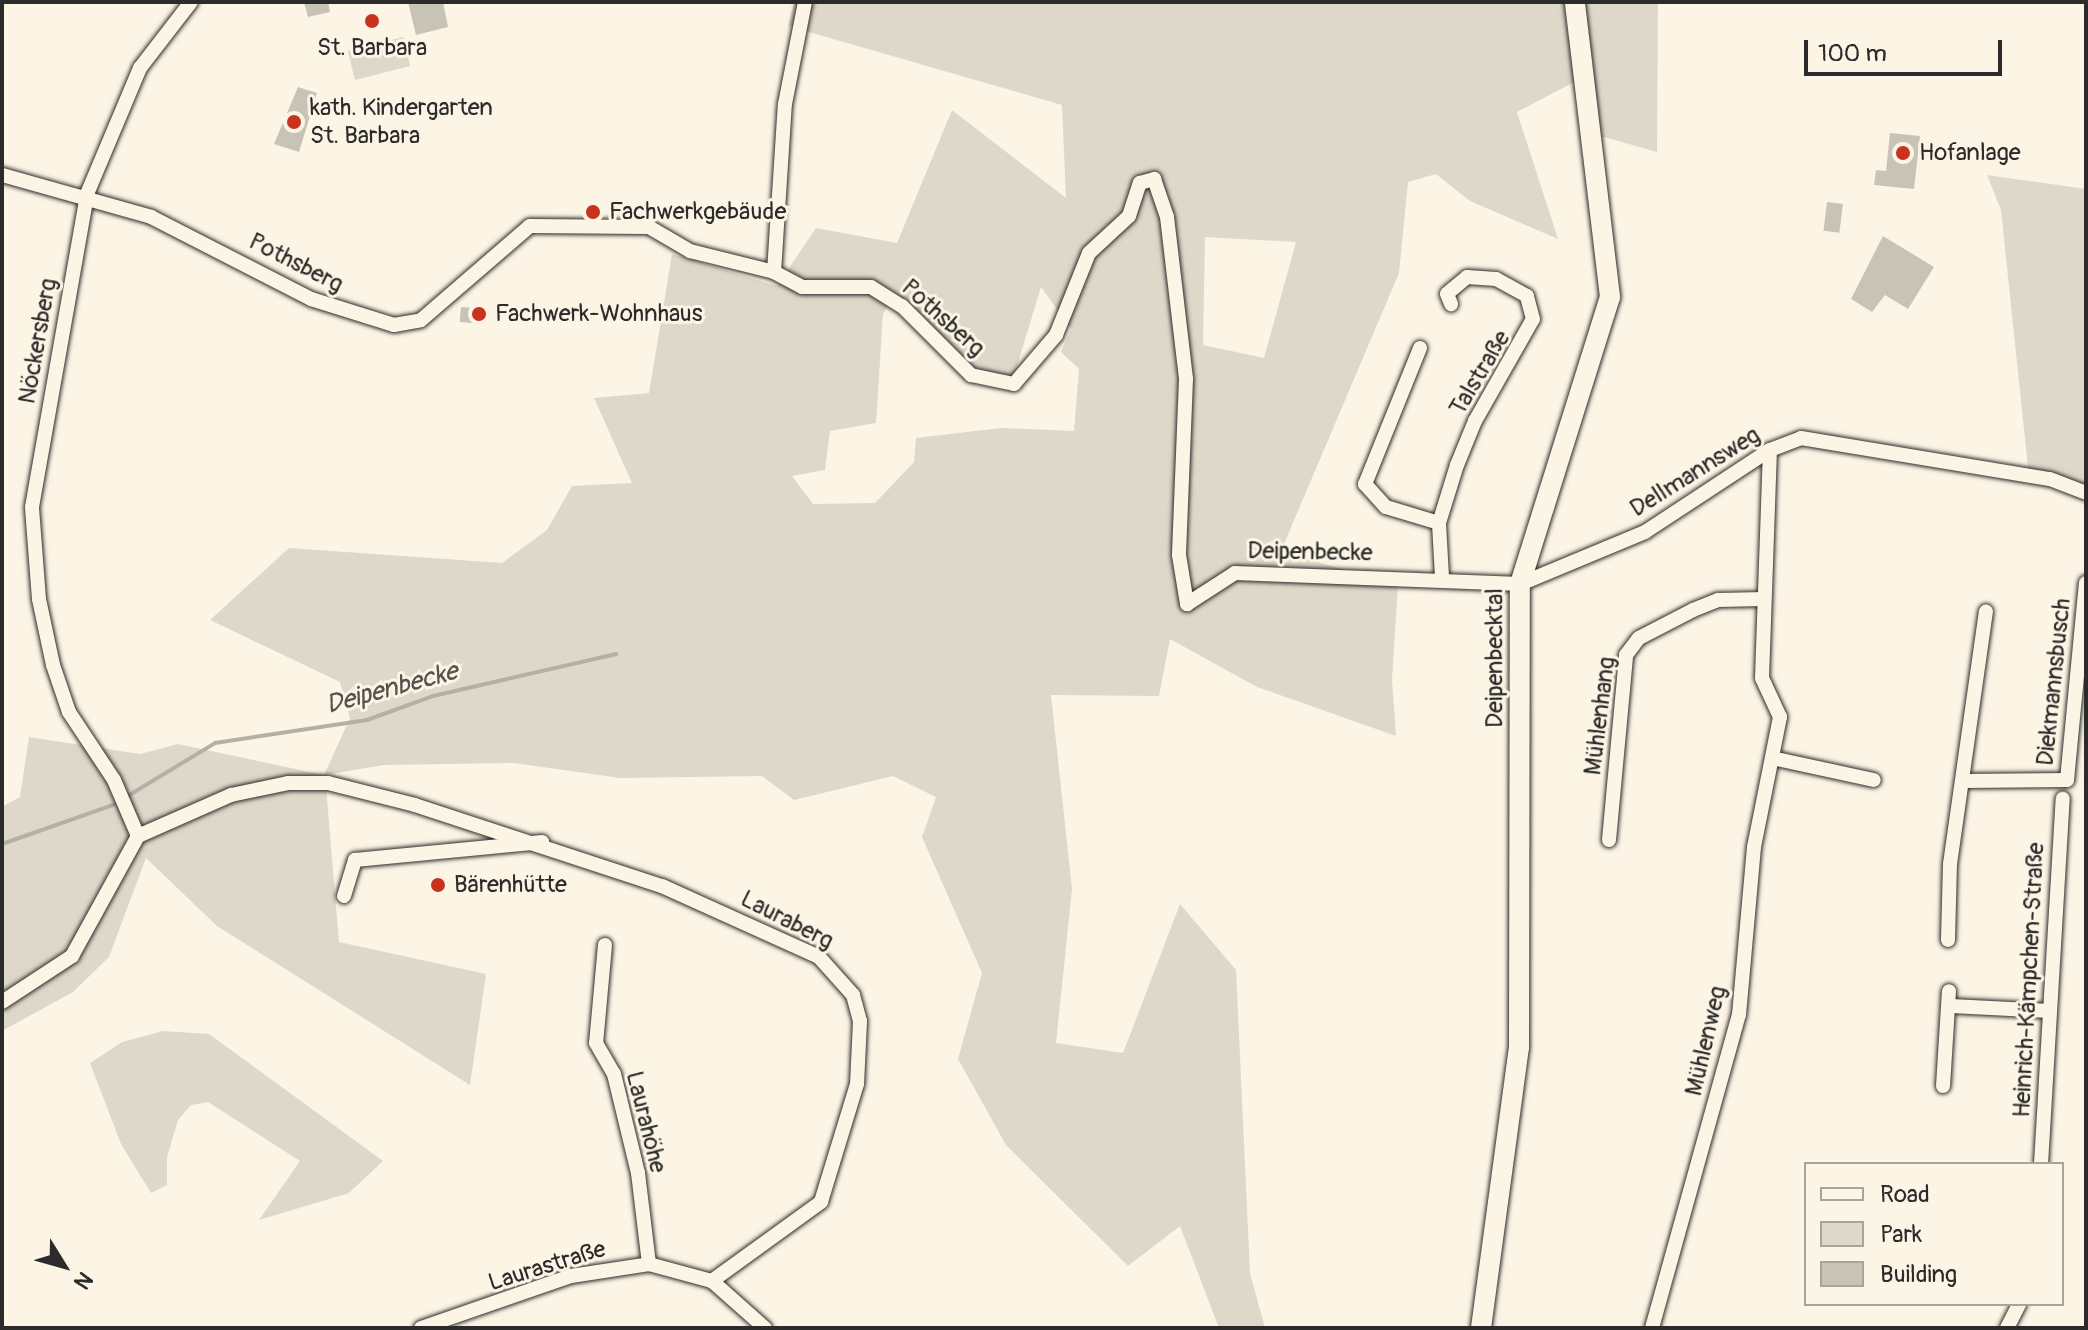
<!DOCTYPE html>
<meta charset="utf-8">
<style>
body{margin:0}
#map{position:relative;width:2088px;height:1330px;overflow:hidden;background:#fcf5e5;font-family:Pangolin,sans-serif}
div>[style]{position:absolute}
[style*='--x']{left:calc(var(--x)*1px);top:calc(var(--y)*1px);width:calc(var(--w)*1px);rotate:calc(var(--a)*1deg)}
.green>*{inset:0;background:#ded8ca;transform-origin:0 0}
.stream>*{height:4px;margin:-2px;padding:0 2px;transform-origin:2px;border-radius:2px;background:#b4b0a5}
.building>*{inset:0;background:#c8c3b7;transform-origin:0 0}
.roads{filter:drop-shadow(0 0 2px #2b2b2b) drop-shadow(0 0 2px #2b2b2b)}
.street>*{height:14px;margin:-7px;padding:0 7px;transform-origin:7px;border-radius:7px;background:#fcf5e5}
.secondary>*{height:20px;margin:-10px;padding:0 10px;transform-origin:10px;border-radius:10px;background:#fcf5e5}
.dots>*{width:22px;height:22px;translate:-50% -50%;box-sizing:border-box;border:4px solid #fcf5e5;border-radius:50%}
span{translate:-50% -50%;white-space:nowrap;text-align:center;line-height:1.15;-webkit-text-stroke:6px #fcf5e5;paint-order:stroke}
.poi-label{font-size:24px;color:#2b2b2b}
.left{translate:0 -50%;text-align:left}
.street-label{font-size:24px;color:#2b2b2b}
.water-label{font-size:26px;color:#545350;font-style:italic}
.frame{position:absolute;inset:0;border:4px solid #2b2b2b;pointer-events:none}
.legend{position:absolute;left:1804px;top:1162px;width:260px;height:144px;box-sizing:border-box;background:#fcf5e5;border:2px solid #a8a49b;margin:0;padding:10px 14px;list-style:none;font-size:24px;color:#2b2b2b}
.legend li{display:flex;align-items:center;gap:16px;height:40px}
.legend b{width:40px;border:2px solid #a8a49b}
.north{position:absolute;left:24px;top:1226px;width:80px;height:80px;-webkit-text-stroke:6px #fcf5e5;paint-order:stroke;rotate:127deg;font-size:22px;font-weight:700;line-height:32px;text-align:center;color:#2b2b2b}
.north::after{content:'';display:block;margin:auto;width:28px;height:36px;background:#2b2b2b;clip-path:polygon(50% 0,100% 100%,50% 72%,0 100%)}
.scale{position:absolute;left:1804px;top:40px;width:198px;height:36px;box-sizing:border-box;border:4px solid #2b2b2b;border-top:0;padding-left:10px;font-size:24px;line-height:28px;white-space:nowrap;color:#2b2b2b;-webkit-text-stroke:6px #fcf5e5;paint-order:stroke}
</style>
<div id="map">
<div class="green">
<div style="clip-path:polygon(evenodd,794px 2px,1571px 2px,1580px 79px,1517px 112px,1558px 239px,1470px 201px,1436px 174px,1408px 182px,1399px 273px,1281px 551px,1398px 586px,1392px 679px,1396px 736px,1257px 687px,1170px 639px,1159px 696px,1051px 695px,1072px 889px,1056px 1043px,1123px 1053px,1180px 904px,1236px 970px,1250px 1273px,1265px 1328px,1219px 1328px,1180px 1226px,1128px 1266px,1006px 1145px,958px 1059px,982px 973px,922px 837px,936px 797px,893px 776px,794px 800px,762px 776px,620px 778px,514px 763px,384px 765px,325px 775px,339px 942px,486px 974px,470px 1085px,217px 926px,146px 858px,109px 957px,73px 992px,2px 1031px,2px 807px,20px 797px,29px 737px,140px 754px,178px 744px,324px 775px,350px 718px,340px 682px,210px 620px,289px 548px,502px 563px,547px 530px,572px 486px,632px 483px,594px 398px,649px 393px,672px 254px,777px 286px,816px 228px,897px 243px,952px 110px,1066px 198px,1062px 105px,788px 26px,794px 2px,1205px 237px,1296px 242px,1264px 358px,1203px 345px,1205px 237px,794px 2px,1041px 287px,1071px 329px,1061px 352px,1079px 369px,1074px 431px,1001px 428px,916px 438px,914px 462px,875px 503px,813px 504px,792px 476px,825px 470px,830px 431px,876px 423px,883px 314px,890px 301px,982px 375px,1013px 379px,1041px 287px)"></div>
<div style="clip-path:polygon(1580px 2px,1658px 2px,1657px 152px,1597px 135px)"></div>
<div style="left:403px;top:37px;width:30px;height:57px;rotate:76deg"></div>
<div style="clip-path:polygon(1987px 175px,2086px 189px,2086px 492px,2029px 477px,2001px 210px)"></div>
<div style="clip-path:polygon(163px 1031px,209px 1034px,383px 1161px,349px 1193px,259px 1220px,300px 1161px,208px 1102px,191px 1105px,178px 1120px,167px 1157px,167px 1185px,151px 1193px,121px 1144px,90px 1063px,122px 1042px)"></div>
</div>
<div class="stream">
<div style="--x:126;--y:797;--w:104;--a:-31.2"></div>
<div style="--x:215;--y:743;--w:154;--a:-8.6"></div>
<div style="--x:367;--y:720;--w:70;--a:-20"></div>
<div style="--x:433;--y:696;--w:188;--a:-12.9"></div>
<div style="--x:2;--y:844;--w:118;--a:-19.4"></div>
</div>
<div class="building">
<div style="clip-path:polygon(304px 2px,328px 2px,330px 12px,308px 17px)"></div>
<div style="clip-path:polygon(408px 2px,443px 2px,448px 27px,416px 35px)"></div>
<div style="clip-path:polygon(298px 87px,317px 93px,299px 152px,274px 144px)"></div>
<div style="clip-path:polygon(1890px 133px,1920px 136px,1914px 189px,1874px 185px,1876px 170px,1886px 171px)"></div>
<div style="left:1827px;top:202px;width:16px;height:29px;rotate:7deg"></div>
<div style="clip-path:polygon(1883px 236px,1934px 267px,1908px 309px,1885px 295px,1872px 312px,1851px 299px)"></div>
<div style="left:461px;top:307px;width:24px;height:15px;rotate:5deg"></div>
</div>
<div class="roads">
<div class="street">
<div style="--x:2;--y:175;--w:155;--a:15.7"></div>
<div style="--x:151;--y:217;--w:180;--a:27.1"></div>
<div style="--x:311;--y:299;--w:87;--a:17.4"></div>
<div style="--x:394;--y:325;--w:27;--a:-10"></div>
<div style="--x:421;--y:320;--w:144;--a:-40.8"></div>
<div style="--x:530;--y:226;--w:119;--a:0.5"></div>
<div style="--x:649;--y:227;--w:48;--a:30.3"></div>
<div style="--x:690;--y:251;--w:87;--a:14"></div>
<div style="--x:774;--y:272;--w:32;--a:28"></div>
<div style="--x:802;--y:287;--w:69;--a:0"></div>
<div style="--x:871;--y:287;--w:36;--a:32"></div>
<div style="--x:902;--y:306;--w:98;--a:45"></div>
<div style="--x:971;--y:375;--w:44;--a:11.8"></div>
<div style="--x:1014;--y:384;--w:65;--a:-49.4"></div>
<div style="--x:1056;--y:335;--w:88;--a:-68.1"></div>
<div style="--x:1089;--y:253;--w:54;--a:-42.8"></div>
<div style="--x:1129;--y:216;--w:35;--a:-72"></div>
<div style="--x:1140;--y:183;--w:15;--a:-16"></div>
<div style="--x:1154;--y:179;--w:40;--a:71.1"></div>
<div style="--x:1167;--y:217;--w:163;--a:83.3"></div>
<div style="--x:1186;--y:379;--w:176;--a:92.3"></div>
<div style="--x:1179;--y:555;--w:50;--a:80.7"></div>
<div style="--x:1187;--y:604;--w:57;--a:-32.9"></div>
<div style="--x:1235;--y:573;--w:285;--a:2.2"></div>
<div style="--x:1520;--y:584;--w:135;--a:-22.6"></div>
<div style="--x:1645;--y:532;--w:149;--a:-33.3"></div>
<div style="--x:1770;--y:450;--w:33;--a:-21"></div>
<div style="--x:1801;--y:438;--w:252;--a:9.4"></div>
<div style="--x:2050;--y:479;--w:39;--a:21"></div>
<div style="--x:774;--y:272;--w:168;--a:-86.3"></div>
<div style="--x:785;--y:104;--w:104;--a:-78.9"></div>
<div style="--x:1420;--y:348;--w:147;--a:112"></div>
<div style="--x:1365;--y:484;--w:31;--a:48"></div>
<div style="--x:1386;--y:507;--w:55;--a:16.8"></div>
<div style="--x:1442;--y:577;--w:54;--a:-93.2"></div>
<div style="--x:1439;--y:523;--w:61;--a:-72.8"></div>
<div style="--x:1457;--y:465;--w:48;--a:-67.8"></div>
<div style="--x:1475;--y:421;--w:117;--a:-60.4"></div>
<div style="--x:1533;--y:319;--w:24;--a:-105"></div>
<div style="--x:1527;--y:296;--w:35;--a:-151"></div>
<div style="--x:1496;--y:279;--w:29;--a:-176"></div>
<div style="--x:1467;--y:277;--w:26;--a:140"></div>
<div style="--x:1447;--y:294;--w:11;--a:68"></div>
<div style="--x:1772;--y:758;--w:104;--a:12.2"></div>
<div style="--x:1964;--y:781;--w:103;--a:-0.6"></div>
<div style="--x:2067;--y:780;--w:198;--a:-84.5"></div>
<div style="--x:138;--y:836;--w:61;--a:-113.2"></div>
<div style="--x:114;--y:780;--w:82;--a:-123.5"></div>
<div style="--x:69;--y:712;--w:50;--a:-108.8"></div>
<div style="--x:53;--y:665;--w:67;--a:-102"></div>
<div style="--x:39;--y:599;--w:92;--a:-94.4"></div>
<div style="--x:32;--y:507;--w:318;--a:-80"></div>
<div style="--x:87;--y:194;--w:137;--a:-67.2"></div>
<div style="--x:140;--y:68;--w:83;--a:-52.3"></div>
<div style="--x:1609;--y:840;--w:186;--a:-84.7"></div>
<div style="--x:1626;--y:655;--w:21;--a:-53"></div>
<div style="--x:1639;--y:638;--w:61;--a:-27.4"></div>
<div style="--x:1693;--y:610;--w:27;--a:-22"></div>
<div style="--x:1718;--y:600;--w:46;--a:-1.2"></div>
<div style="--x:344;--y:896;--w:38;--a:-73"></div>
<div style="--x:355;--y:860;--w:188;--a:-5.5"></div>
<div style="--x:1948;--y:940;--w:76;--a:-88.5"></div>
<div style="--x:1950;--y:864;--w:255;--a:-81.9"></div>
<div style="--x:605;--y:945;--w:98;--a:95.2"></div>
<div style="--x:596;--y:1043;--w:36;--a:60"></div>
<div style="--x:614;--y:1074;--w:102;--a:76.4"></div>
<div style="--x:638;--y:1173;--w:92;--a:83.1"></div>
<div style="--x:2;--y:1002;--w:84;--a:-33.3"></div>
<div style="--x:72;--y:956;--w:137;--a:-61.2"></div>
<div style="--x:138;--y:836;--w:102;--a:-23.8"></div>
<div style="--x:231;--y:795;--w:58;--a:-11.9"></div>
<div style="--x:288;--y:783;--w:40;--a:0"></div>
<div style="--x:328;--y:783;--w:90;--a:14.2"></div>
<div style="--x:415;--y:805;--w:260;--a:18.2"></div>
<div style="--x:662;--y:886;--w:172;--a:24.3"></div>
<div style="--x:819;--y:957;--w:51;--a:48.2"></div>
<div style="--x:853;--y:995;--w:27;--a:75"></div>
<div style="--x:860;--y:1021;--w:63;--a:92.7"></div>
<div style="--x:857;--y:1084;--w:123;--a:107"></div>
<div style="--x:821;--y:1202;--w:135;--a:144.1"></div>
<div style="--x:1951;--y:1006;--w:99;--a:2.9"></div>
<div style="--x:1943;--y:1086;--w:95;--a:-86.4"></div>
<div style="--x:2041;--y:1164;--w:366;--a:-86.6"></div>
<div style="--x:421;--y:1328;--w:159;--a:-19.1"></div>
<div style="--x:571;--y:1276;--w:79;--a:-8.7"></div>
<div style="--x:649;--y:1264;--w:65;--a:15.1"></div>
<div style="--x:712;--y:1281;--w:71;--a:41.6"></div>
<div style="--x:1652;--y:1328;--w:325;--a:-74.5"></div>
<div style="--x:1739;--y:1015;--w:169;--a:-84.9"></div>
<div style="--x:1754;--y:847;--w:133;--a:-78.7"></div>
<div style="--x:1780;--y:717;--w:43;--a:-114.8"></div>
<div style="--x:1762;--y:678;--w:228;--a:-88"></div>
<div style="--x:2007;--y:1328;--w:27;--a:-63"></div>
</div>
<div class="secondary">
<div style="--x:1481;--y:1328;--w:283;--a:-82.3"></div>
<div style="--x:1519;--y:1048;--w:464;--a:-89.9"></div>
<div style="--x:1520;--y:584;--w:301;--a:-72.6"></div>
<div style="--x:1610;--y:297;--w:297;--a:-96.8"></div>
</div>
</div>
<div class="dots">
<div style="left:372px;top:21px;background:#c8321e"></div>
<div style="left:294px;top:122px;background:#c8321e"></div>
<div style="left:1903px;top:153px;background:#c8321e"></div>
<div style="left:593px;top:212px;background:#c8321e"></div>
<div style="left:479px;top:314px;background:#c8321e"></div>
<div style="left:438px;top:885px;background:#c8321e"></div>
</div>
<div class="poi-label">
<span style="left:372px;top:48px">St. Barbara</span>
<span class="left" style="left:310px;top:122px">kath. Kindergarten<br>St. Barbara</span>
<span class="left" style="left:1919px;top:153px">Hofanlage</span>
<span class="left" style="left:609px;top:212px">Fachwerkgebäude</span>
<span class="left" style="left:495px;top:314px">Fachwerk-Wohnhaus</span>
<span class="left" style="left:454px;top:885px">Bärenhütte</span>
</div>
<div class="street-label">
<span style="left:296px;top:263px;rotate:27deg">Pothsberg</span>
<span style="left:943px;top:318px;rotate:42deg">Pothsberg</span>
<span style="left:38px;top:341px;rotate:-80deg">Nöckersberg</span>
<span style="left:1480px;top:373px;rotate:-59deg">Talstraße</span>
<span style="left:1695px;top:472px;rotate:-32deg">Dellmannsweg</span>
<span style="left:1310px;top:552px;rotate:1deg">Deipenbecke</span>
<span style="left:1495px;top:658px;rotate:-90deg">Deipenbecktal</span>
<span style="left:2054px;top:682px;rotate:-84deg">Diekmannsbusch</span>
<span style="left:1600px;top:716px;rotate:-83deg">Mühlenhang</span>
<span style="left:787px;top:920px;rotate:27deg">Lauraberg</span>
<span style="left:2029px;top:980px;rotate:-87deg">Heinrich-Kämpchen-Straße</span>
<span style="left:1706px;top:1041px;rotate:-77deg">Mühlenweg</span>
<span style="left:646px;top:1122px;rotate:76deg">Laurahöhe</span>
<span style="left:547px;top:1266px;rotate:-17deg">Laurastraße</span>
</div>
<div class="water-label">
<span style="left:392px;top:689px;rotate:-15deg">Deipenbecke</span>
</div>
<div class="frame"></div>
<ul class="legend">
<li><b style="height:10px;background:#fcf5e5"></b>Road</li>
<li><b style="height:22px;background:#ded8ca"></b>Park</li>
<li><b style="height:22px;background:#c8c3b7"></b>Building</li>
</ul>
<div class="north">N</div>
<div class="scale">100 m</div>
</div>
